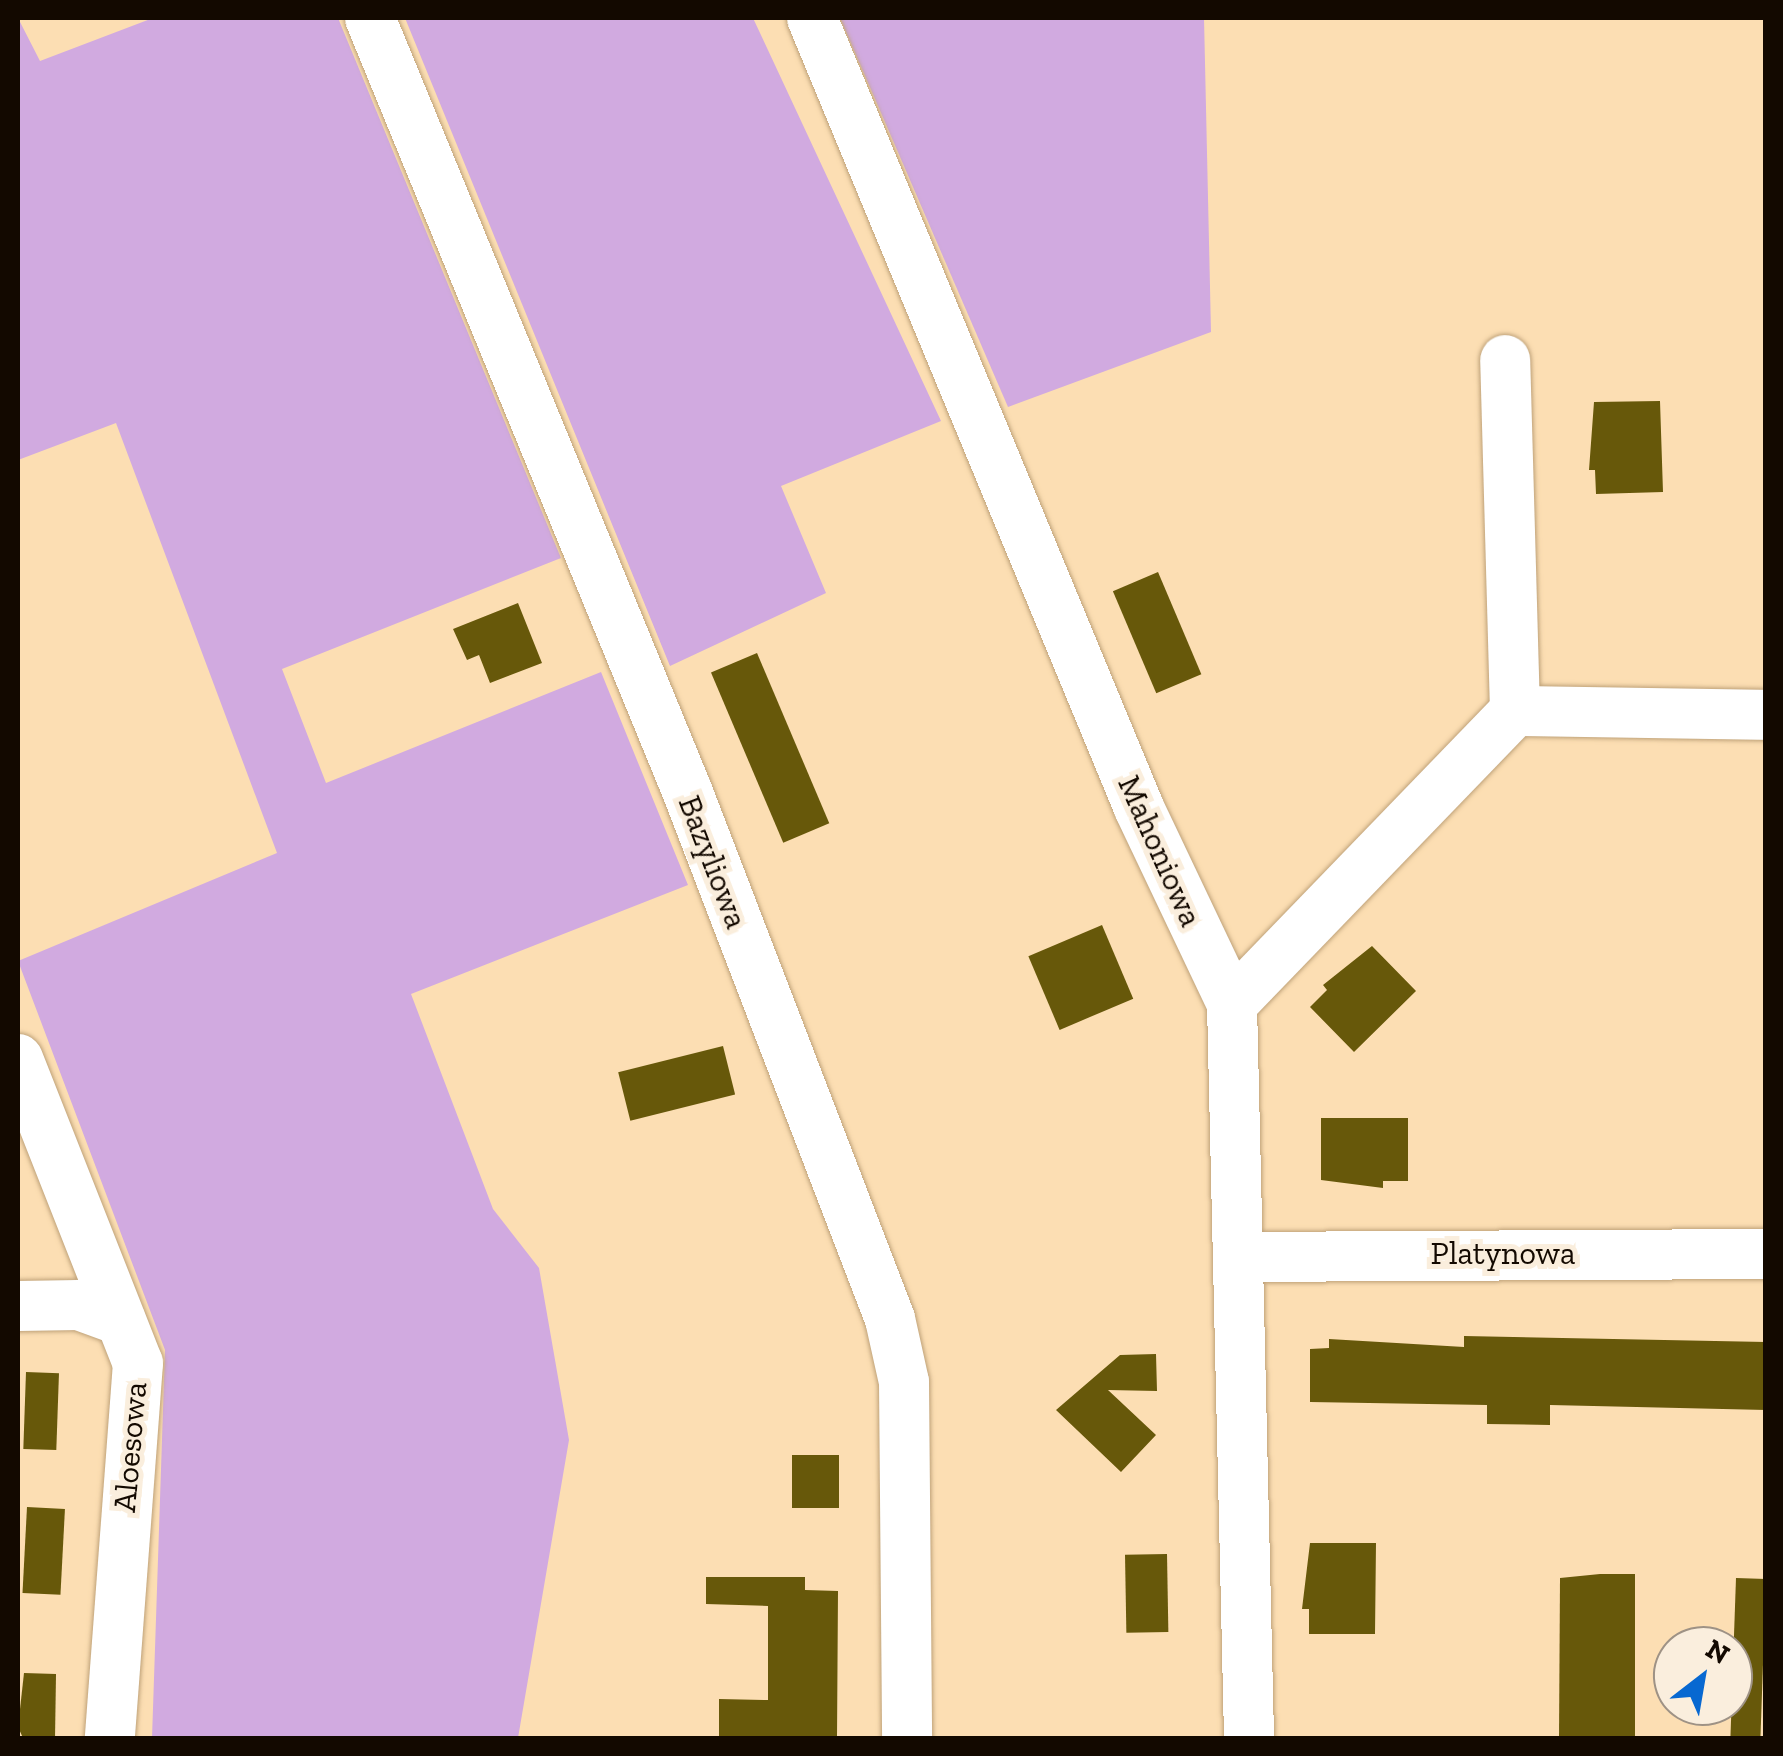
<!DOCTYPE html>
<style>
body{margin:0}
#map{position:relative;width:1783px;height:1756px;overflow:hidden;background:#fcdeb3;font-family:"Zilla Slab",serif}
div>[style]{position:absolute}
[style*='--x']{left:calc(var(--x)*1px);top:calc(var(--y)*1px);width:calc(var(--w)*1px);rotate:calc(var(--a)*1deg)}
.green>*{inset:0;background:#d1aae0}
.building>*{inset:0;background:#67580a;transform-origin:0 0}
.roads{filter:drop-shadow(0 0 2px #bfa279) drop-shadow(0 0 2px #bfa279)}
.minor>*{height:50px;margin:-25px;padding:0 25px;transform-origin:25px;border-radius:25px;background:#fff}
span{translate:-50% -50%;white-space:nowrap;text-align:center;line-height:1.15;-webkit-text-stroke:10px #faeedd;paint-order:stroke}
.street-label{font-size:32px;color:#130900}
.frame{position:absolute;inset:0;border:20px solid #130900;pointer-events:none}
.north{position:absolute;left:1653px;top:1626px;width:100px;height:100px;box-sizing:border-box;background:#faeedd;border:2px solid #9e9285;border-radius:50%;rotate:31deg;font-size:28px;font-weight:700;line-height:40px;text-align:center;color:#130900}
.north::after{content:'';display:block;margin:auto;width:35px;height:45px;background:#0768d1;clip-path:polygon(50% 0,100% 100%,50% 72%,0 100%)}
</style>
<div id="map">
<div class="green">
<div style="clip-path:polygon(18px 18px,40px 61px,153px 18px,338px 18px,561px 558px,282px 669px,326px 783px,601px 672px,688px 885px,411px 994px,493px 1209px,539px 1268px,569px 1440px,518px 1738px,152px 1738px,165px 1350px,18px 961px,277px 853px,116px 423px,18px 460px)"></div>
<div style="clip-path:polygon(405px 18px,753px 18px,941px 421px,781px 486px,826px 593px,670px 666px)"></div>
<div style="clip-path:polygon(840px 18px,1204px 18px,1211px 332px,1008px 407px)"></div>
</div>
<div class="building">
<div style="clip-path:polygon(1660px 401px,1663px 492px,1596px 494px,1595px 470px,1589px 470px,1594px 402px)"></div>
<div style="left:1158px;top:572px;width:111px;height:49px;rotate:67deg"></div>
<div style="clip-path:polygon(518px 603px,542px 663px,490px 683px,479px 655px,467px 660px,453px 629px)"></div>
<div style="left:757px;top:653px;width:185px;height:50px;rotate:67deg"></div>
<div style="left:1102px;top:925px;width:80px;height:80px;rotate:67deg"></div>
<div style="clip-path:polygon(1372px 946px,1416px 991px,1354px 1052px,1310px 1007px,1327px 990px,1323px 985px)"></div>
<div style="left:723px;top:1046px;width:50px;height:108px;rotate:76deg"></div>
<div style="clip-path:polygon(1321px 1118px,1408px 1118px,1408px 1181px,1383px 1181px,1383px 1188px,1321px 1180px)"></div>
<div style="clip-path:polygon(1464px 1336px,1766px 1342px,1766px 1410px,1550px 1405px,1550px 1425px,1487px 1424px,1487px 1405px,1310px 1402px,1310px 1349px,1329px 1348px,1329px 1339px,1464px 1347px)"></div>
<div style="clip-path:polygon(1156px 1354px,1157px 1391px,1108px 1390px,1156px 1435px,1121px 1472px,1056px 1410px,1120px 1355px)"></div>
<div style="left:26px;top:1372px;width:33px;height:77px;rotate:2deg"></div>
<div style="left:792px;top:1455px;width:47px;height:53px"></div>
<div style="left:27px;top:1507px;width:38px;height:86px;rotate:3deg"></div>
<div style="clip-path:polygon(1310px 1543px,1376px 1543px,1375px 1634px,1309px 1634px,1309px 1609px,1302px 1609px)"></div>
<div style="left:1167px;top:1554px;width:78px;height:42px;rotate:89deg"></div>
<div style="clip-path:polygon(1600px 1574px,1635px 1574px,1635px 1738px,1559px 1738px,1560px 1578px)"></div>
<div style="clip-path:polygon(706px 1577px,805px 1577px,805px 1590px,838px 1591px,837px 1738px,719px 1738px,719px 1699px,768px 1700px,768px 1606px,706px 1604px)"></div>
<div style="left:1736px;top:1578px;width:30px;height:160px;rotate:2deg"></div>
<div style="clip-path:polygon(24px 1673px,56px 1674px,55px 1738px,23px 1738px,18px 1727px)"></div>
</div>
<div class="roads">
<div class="minor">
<div style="--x:370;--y:18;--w:838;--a:67.69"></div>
<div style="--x:688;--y:793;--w:563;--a:68.99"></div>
<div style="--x:890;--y:1319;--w:65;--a:77.5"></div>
<div style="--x:904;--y:1382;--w:356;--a:89.5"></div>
<div style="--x:812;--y:18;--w:855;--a:67.51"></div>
<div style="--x:1139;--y:808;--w:217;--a:64.6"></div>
<div style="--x:1232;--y:1004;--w:734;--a:88.67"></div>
<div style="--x:1515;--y:711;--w:251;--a:0.9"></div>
<div style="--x:1232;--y:1004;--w:407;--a:-46"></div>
<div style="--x:1515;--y:711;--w:351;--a:-91.6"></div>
<div style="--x:18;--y:1059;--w:327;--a:68.5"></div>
<div style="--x:138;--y:1363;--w:376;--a:94.3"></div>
<div style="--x:1240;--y:1257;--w:526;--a:-0.33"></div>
<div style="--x:18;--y:1306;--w:61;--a:-0.9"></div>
<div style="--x:79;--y:1305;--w:44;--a:20.1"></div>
</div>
</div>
<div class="street-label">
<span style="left:1160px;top:851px;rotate:66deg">Mahoniowa</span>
<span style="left:713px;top:862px;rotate:69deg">Bazyliowa</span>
<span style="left:1503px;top:1253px">Platynowa</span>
<span style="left:130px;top:1447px;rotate:-85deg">Aloesowa</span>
</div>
<div class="frame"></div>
<div class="north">N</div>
</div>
